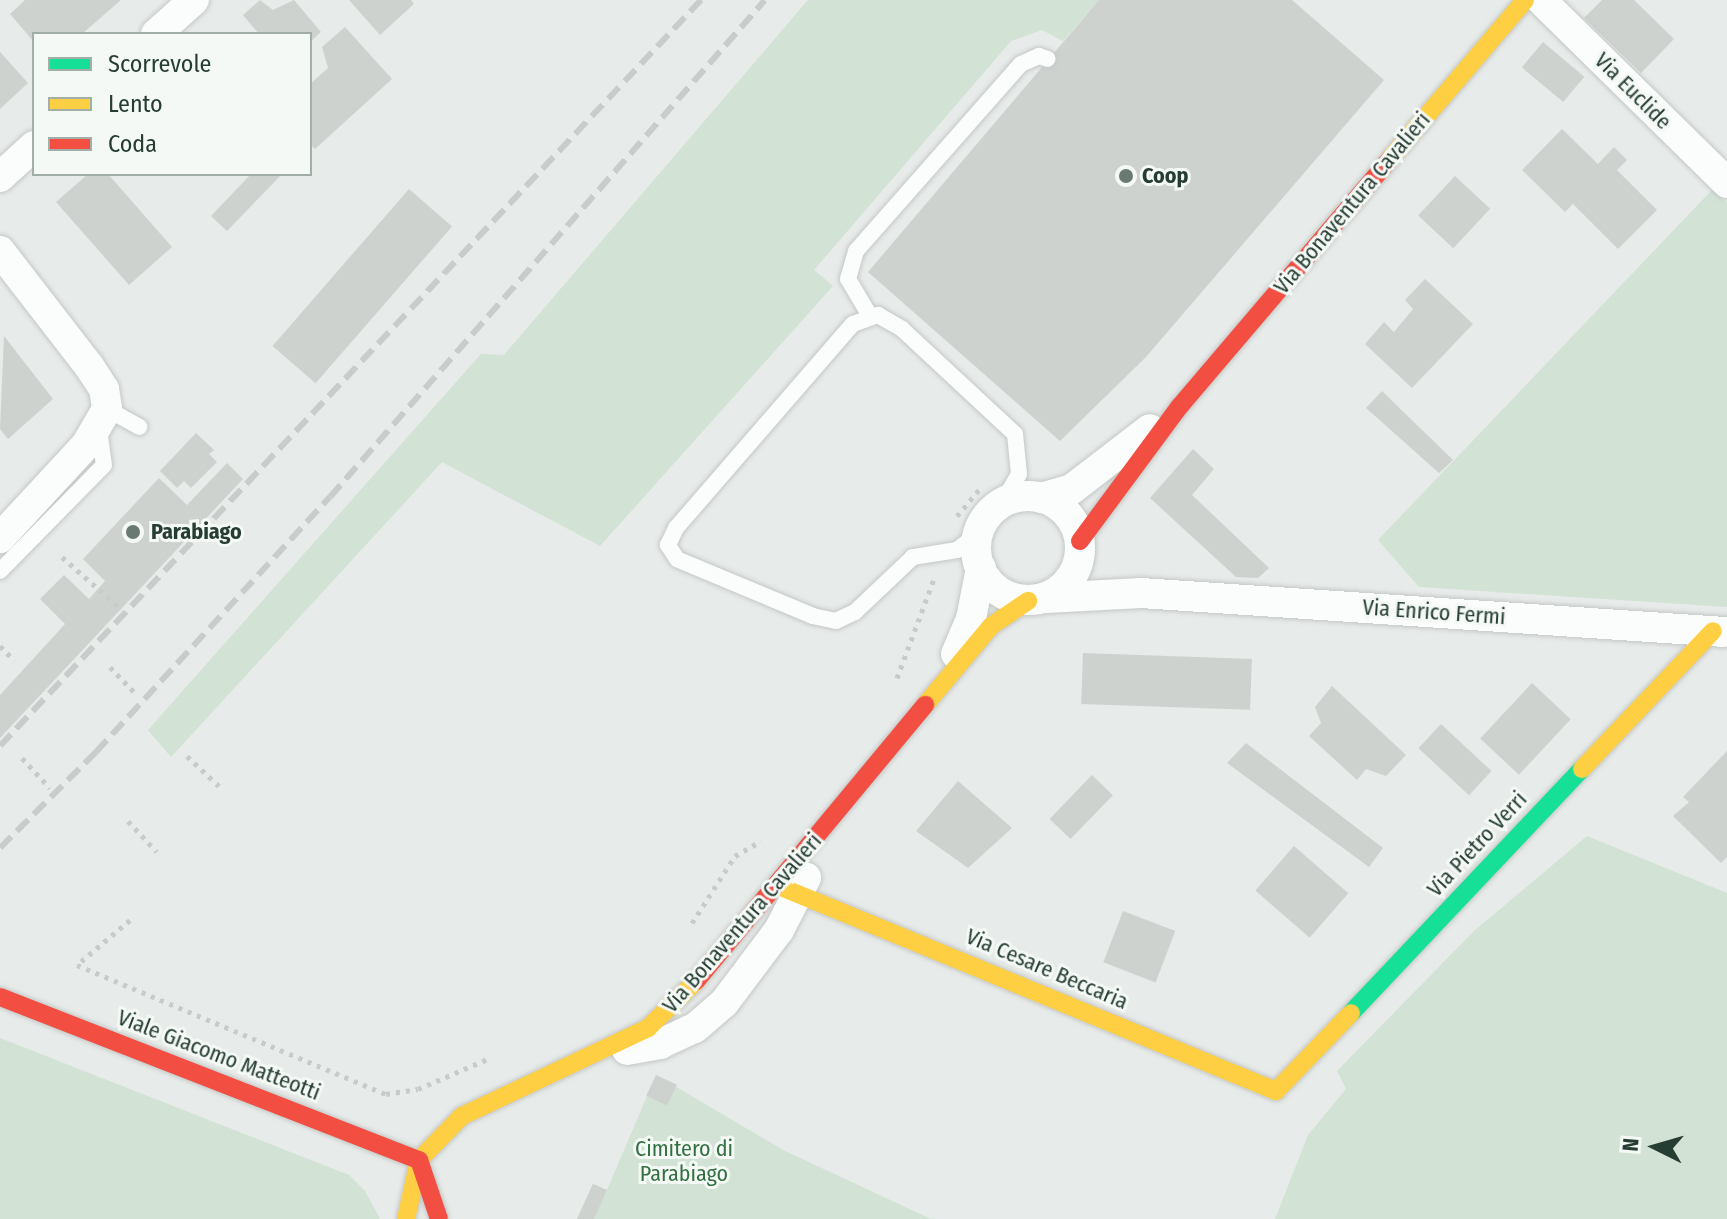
<!DOCTYPE html>
<style>
body{margin:0}
#map{position:relative;width:1727px;height:1219px;overflow:hidden;background:#e7ebe9;font-family:"Fira Sans Condensed",sans-serif}
div>[style]{position:absolute}
[style*='--x']{left:calc(var(--x)*1px);top:calc(var(--y)*1px);width:calc(var(--w)*1px);rotate:calc(var(--a)*1deg)}
.green>*{inset:0;background:#d2e2d4}
.building>*{inset:0;background:#cdd2cf;transform-origin:0 0}
.path>*{height:5px;margin-top:-2.5px;transform-origin:0;background:repeating-linear-gradient(90deg,#c6cdc9 0 4px,transparent 0 10px)}
.roads{filter:drop-shadow(0 0 2px #c4c8c6) drop-shadow(0 0 2px #c4c8c6)}
.lane>*{height:16px;margin:-8px;padding:0 8px;transform-origin:8px;border-radius:8px;background:#fbfcfc}
.street>*{height:30px;margin:-15px;padding:0 15px;transform-origin:15px;border-radius:15px;background:#fbfcfc}
.street>.ring{margin:-15px;padding:0;box-sizing:content-box;background:none;border:30px solid #fbfcfc;border-radius:50%}
.fast>*{height:18px;margin:-9px;padding:0 9px;transform-origin:9px;border-radius:9px;background:#16e098}
.slow>*{height:18px;margin:-9px;padding:0 9px;transform-origin:9px;border-radius:9px;background:#ffcf43}
.jam>*{height:18px;margin:-9px;padding:0 9px;transform-origin:9px;border-radius:9px;background:#f24e42}
.rail>*{height:6px;margin-top:-3px;transform-origin:0;background:repeating-linear-gradient(90deg,#c8ccca 0 16px,transparent 0 24px)}
.dots>*{width:22px;height:22px;translate:-50% -50%;box-sizing:border-box;border:4px solid #f5f9f6;border-radius:50%}
span{translate:-50% -50%;white-space:nowrap;text-align:center;line-height:1.15;-webkit-text-stroke:6px #f5f9f6;paint-order:stroke}
.street-label{font-size:22px;color:#263d33}
.poi-label{font-size:22px;color:#263d33;font-weight:700}
.left{translate:0 -50%;text-align:left}
.park-label{font-size:22px;color:#337041}
.legend{position:absolute;left:32px;top:32px;width:280px;height:144px;box-sizing:border-box;background:#f5f9f6;border:2px solid #a2aea8;margin:0;padding:10px 14px;list-style:none;font-size:24px;color:#263d33}
.legend li{display:flex;align-items:center;gap:16px;height:40px}
.legend b{width:40px;border:2px solid #a2aea8}
.north{position:absolute;left:1615px;top:1107px;width:80px;height:80px;-webkit-text-stroke:6px #f5f9f6;paint-order:stroke;rotate:275deg;font-size:22px;font-weight:700;line-height:32px;text-align:center;color:#263d33}
.north::after{content:'';display:block;margin:auto;width:28px;height:36px;background:#263d33;clip-path:polygon(50% 0,100% 100%,50% 72%,0 100%)}
</style>
<div id="map">
<div class="green">
<div style="clip-path:polygon(808px 0,1099px 0,1063px 41px,1042px 30px,1011px 41px,814px 270px,833px 286px,600px 546px,442px 462px,171px 757px,148px 730px,481px 354px,504px 355px)"></div>
<div style="clip-path:polygon(1712px 190px,1727px 203px,1727px 607px,1419px 587px,1378px 540px)"></div>
<div style="clip-path:polygon(1587px 836px,1727px 893px,1727px 1219px,1275px 1219px,1308px 1135px,1346px 1089px,1337px 1071px,1474px 931px)"></div>
<div style="clip-path:polygon(0 1038px,349px 1175px,365px 1191px,380px 1219px,0 1219px)"></div>
<div style="clip-path:polygon(656px 1075px,783px 1150px,931px 1219px,577px 1219px,593px 1184px,607px 1190px)"></div>
</div>
<div class="building">
<div style="clip-path:polygon(25px 0,121px 0,82px 34px,34px 34px,34px 42px,10px 14px)"></div>
<div style="clip-path:polygon(260px 0,273px 10px,294px 0,321px 32px,310px 42px,310px 34px,259px 34px,243px 15px)"></div>
<div style="clip-path:polygon(349px 0,411px 0,414px 4px,380px 35px)"></div>
<div style="clip-path:polygon(1099px 0,1292px 0,1384px 80px,1146px 357px,1060px 441px,868px 272px)"></div>
<div style="clip-path:polygon(1602px 0,1634px 0,1674px 39px,1641px 73px,1584px 18px)"></div>
<div style="clip-path:polygon(345px 27px,392px 79px,315px 149px,310px 144px,310px 84px,328px 68px,322px 47px)"></div>
<div style="left:1543px;top:42px;width:54px;height:33px;rotate:40deg"></div>
<div style="clip-path:polygon(0 52px,28px 83px,0 109px)"></div>
<div style="clip-path:polygon(1562px 129px,1598px 164px,1614px 147px,1627px 160px,1617px 170px,1657px 210px,1618px 249px,1573px 204px,1565px 212px,1522px 170px)"></div>
<div style="clip-path:polygon(88px 174px,108px 174px,172px 247px,129px 285px,56px 202px)"></div>
<div style="clip-path:polygon(251px 174px,282px 174px,227px 231px,211px 216px)"></div>
<div style="left:1455px;top:176px;width:48px;height:54px;rotate:43deg"></div>
<div style="left:409px;top:189px;width:57px;height:208px;rotate:41deg"></div>
<div style="clip-path:polygon(1425px 279px,1473px 324px,1412px 388px,1365px 344px,1384px 322px,1394px 332px,1413px 309px,1405px 300px)"></div>
<div style="clip-path:polygon(4px 336px,53px 399px,8px 439px,0 429px)"></div>
<div style="clip-path:polygon(1382px 391px,1453px 460px,1439px 473px,1366px 408px)"></div>
<div style="clip-path:polygon(196px 433px,214px 450px,209px 454px,217px 462px,191px 488px,184px 481px,177px 488px,160px 471px)"></div>
<div style="clip-path:polygon(1193px 449px,1214px 469px,1192px 495px,1269px 568px,1258px 578px,1236px 577px,1150px 498px)"></div>
<div style="clip-path:polygon(227px 463px,243px 479px,0 738px,0 695px,65px 624px,40px 599px,64px 575px,89px 599px,105px 581px,83px 559px,159px 478px,187px 505px)"></div>
<div style="left:1083px;top:653px;width:169px;height:51px;rotate:2deg"></div>
<div style="left:1532px;top:683px;width:53px;height:76px;rotate:43deg"></div>
<div style="clip-path:polygon(1332px 686px,1406px 755px,1386px 776px,1366px 769px,1357px 780px,1309px 736px,1321px 723px,1315px 707px)"></div>
<div style="left:1441px;top:724px;width:69px;height:33px;rotate:43deg"></div>
<div style="clip-path:polygon(1246px 743px,1383px 848px,1369px 867px,1227px 763px)"></div>
<div style="clip-path:polygon(1727px 751px,1727px 857px,1721px 863px,1673px 816px,1689px 802px,1683px 797px)"></div>
<div style="left:1092px;top:775px;width:29px;height:61px;rotate:44deg"></div>
<div style="clip-path:polygon(958px 781px,1012px 828px,968px 868px,916px 831px)"></div>
<div style="left:1294px;top:846px;width:72px;height:59px;rotate:41deg"></div>
<div style="left:1123px;top:911px;width:56px;height:55px;rotate:21deg"></div>
<div style="left:656px;top:1075px;width:23px;height:23px;rotate:25deg"></div>
<div style="clip-path:polygon(593px 1184px,607px 1190px,594px 1219px,577px 1219px)"></div>
</div>
<div class="path">
<div style="--x:957;--y:516;--w:34;--a:-50"></div>
<div style="--x:62;--y:557;--w:79;--a:41.4"></div>
<div style="--x:0;--y:646;--w:20;--a:45"></div>
<div style="--x:110;--y:667;--w:40;--a:46"></div>
<div style="--x:897;--y:678;--w:106;--a:-69.5"></div>
<div style="--x:187;--y:756;--w:45;--a:43.2"></div>
<div style="--x:22;--y:758;--w:41;--a:47"></div>
<div style="--x:128;--y:821;--w:42;--a:46.9"></div>
<div style="--x:130;--y:920;--w:70;--a:139.7"></div>
<div style="--x:77;--y:965;--w:335;--a:22.7"></div>
<div style="--x:386;--y:1094;--w:32;--a:-9"></div>
<div style="--x:418;--y:1089;--w:78;--a:-23.3"></div>
<div style="--x:692;--y:923;--w:80;--a:-57.3"></div>
<div style="--x:735;--y:856;--w:30;--a:-30"></div>
</div>
<div class="roads">
<div class="lane">
<div style="--x:870;--y:316;--w:43;--a:-120.7"></div>
<div style="--x:848;--y:279;--w:29;--a:-74"></div>
<div style="--x:856;--y:251;--w:249;--a:-48.6"></div>
<div style="--x:1021;--y:64;--w:20;--a:-24"></div>
<div style="--x:1039;--y:56;--w:9;--a:18"></div>
<div style="--x:107;--y:409;--w:37;--a:29"></div>
<div style="--x:978;--y:534;--w:26;--a:143"></div>
<div style="--x:957;--y:550;--w:45;--a:171"></div>
<div style="--x:913;--y:557;--w:80;--a:136.5"></div>
<div style="--x:855;--y:612;--w:21;--a:155"></div>
<div style="--x:836;--y:621;--w:24;--a:-168"></div>
<div style="--x:813;--y:616;--w:147;--a:-157.3"></div>
<div style="--x:677;--y:559;--w:17;--a:-123"></div>
<div style="--x:668;--y:545;--w:19;--a:-65"></div>
<div style="--x:676;--y:528;--w:270;--a:-49.1"></div>
<div style="--x:853;--y:324;--w:27;--a:-20"></div>
<div style="--x:878;--y:315;--w:28;--a:30"></div>
<div style="--x:902;--y:329;--w:154;--a:42.9"></div>
<div style="--x:1015;--y:434;--w:40;--a:84.3"></div>
<div style="--x:1019;--y:474;--w:32;--a:120"></div>
<div style="--x:0;--y:571;--w:148;--a:-45.5"></div>
<div style="--x:104;--y:465;--w:37;--a:-98"></div>
</div>
<div class="street">
<div style="--x:1541;--y:0;--w:261;--a:44.5"></div>
<div style="--x:156;--y:34;--w:51;--a:-41.8"></div>
<div style="--x:0;--y:177;--w:46;--a:-42.4"></div>
<div style="--x:0;--y:251;--w:145;--a:52.3"></div>
<div style="--x:89;--y:366;--w:27;--a:57"></div>
<div style="--x:104;--y:389;--w:20;--a:81"></div>
<div style="--x:107;--y:409;--w:42;--a:120.3"></div>
<div style="--x:86;--y:445;--w:127;--a:132.8"></div>
<div class="ring" style="left:976px;top:496px;width:74px;height:74px"></div>
<div style="--x:1041;--y:498;--w:32;--a:-16"></div>
<div style="--x:1072;--y:489;--w:98;--a:-37.6"></div>
<div style="--x:1046;--y:598;--w:95;--a:-3"></div>
<div style="--x:1141;--y:593;--w:585;--a:3.82"></div>
<div style="--x:956;--y:654;--w:38;--a:-67"></div>
<div style="--x:971;--y:619;--w:52;--a:-78.9"></div>
<div style="--x:627;--y:1050;--w:34;--a:-10"></div>
<div style="--x:660;--y:1044;--w:38;--a:-25"></div>
<div style="--x:695;--y:1028;--w:38;--a:-41"></div>
<div style="--x:724;--y:1003;--w:91;--a:-53"></div>
<div style="--x:779;--y:930;--w:59;--a:-62.6"></div>
</div>
<div class="fast">
<div style="--x:1351;--y:1013;--w:336;--a:-46.6"></div>
</div>
<div class="slow">
<div style="--x:1389;--y:160;--w:210;--a:-49.6"></div>
<div style="--x:925;--y:705;--w:103;--a:-50.1"></div>
<div style="--x:991;--y:626;--w:45;--a:-34"></div>
<div style="--x:1582;--y:769;--w:190;--a:-46.5"></div>
<div style="--x:776;--y:885;--w:541;--a:22.39"></div>
<div style="--x:1276;--y:1091;--w:108;--a:-46.1"></div>
<div style="--x:406;--y:1219;--w:60;--a:-77.6"></div>
<div style="--x:419;--y:1160;--w:62;--a:-45.7"></div>
<div style="--x:462;--y:1116;--w:206;--a:-25.3"></div>
<div style="--x:648;--y:1028;--w:67;--a:-44.4"></div>
</div>
<div class="jam">
<div style="--x:1080;--y:541;--w:168;--a:-53.5"></div>
<div style="--x:1180;--y:406;--w:323;--a:-49.6"></div>
<div style="--x:696;--y:981;--w:359;--a:-50.3"></div>
<div style="--x:0;--y:997;--w:450;--a:21.3"></div>
<div style="--x:419;--y:1160;--w:62;--a:71.3"></div>
</div>
</div>
<div class="rail">
<div style="--x:0;--y:746;--w:1024;--a:-46.78"></div>
<div style="--x:0;--y:848;--w:136;--a:-45"></div>
<div style="--x:96;--y:752;--w:346;--a:-47.5"></div>
<div style="--x:330;--y:497;--w:660;--a:-48.81"></div>
</div>
<div class="dots">
<div style="left:1126px;top:176px;background:#6a7a73"></div>
<div style="left:133px;top:532px;background:#6a7a73"></div>
</div>
<div class="street-label">
<span style="left:1633px;top:91px;rotate:45deg">Via Euclide</span>
<span style="left:1352px;top:203px;rotate:-50deg">Via Bonaventura Cavalieri</span>
<span style="left:1434px;top:612px;rotate:4deg">Via Enrico Fermi</span>
<span style="left:1477px;top:844px;rotate:-47deg">Via Pietro Verri</span>
<span style="left:742px;top:923px;rotate:-49deg">Via Bonaventura Cavalieri</span>
<span style="left:1047px;top:969px;rotate:23deg">Via Cesare Beccaria</span>
<span style="left:219px;top:1055px;rotate:21deg">Viale Giacomo Matteotti</span>
</div>
<div class="poi-label">
<span class="left" style="left:1142px;top:176px">Coop</span>
<span class="left" style="left:151px;top:532px">Parabiago</span>
</div>
<div class="park-label">
<span style="left:684px;top:1161px">Cimitero di<br>Parabiago</span>
</div>
<ul class="legend">
<li><b style="height:10px;background:#16e098"></b>Scorrevole</li>
<li><b style="height:10px;background:#ffcf43"></b>Lento</li>
<li><b style="height:10px;background:#f24e42"></b>Coda</li>
</ul>
<div class="north">N</div>
</div>
